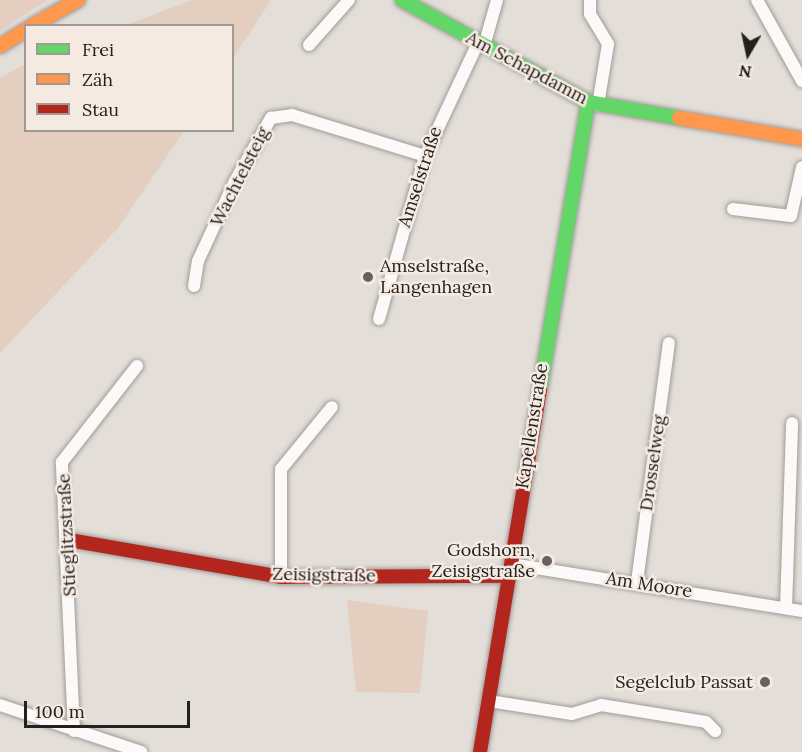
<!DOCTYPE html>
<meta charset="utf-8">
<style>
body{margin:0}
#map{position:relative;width:802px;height:752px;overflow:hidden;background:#e4ded9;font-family:Lora,serif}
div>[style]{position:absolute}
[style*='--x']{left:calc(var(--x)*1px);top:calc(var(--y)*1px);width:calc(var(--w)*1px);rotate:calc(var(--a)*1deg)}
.green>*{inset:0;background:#e4cebf}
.roads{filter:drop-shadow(0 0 2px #a09c98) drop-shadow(0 0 2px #a09c98)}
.street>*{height:12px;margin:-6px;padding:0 6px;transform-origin:6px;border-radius:6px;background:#fbfaf9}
.fast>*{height:14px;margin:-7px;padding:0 7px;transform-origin:7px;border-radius:7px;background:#63d668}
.slow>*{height:14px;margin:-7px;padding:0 7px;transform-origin:7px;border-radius:7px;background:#ff974d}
.jam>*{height:14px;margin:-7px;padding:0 7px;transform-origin:7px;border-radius:7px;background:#b3261e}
.dots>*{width:16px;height:16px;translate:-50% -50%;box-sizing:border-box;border:3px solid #f5eae2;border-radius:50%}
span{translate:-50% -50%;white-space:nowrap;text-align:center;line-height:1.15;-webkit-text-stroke:5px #f5eae2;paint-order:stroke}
.street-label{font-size:18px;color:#24201d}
.poi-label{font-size:18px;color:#24201d}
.left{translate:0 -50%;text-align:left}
.right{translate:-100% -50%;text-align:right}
.legend{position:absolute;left:24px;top:24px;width:210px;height:108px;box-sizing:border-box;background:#f5eae2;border:2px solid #a19993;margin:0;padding:8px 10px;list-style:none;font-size:18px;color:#24201d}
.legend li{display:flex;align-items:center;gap:12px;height:30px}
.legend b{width:30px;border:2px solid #a19993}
.north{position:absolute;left:718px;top:24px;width:60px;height:60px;-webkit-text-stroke:4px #f5eae2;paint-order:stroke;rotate:189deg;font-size:16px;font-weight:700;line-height:24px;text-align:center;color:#24201d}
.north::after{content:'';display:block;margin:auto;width:21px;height:27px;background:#24201d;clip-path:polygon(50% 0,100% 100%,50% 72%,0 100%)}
.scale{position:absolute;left:24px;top:701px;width:166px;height:27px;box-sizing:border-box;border:3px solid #24201d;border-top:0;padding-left:8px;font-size:18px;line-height:21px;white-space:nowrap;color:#24201d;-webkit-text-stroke:4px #f5eae2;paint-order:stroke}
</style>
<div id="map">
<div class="green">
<div style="clip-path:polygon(0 0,47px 0,0 31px)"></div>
<div style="clip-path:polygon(192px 0,271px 0,233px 58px,232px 26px,126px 25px)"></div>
<div style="clip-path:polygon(25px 64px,26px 130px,184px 131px,118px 228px,0 353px,0 78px)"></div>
<div style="clip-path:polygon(347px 600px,428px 611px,420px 693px,356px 692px)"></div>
</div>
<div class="roads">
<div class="street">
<div style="--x:590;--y:0;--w:14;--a:90"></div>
<div style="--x:590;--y:14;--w:35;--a:59"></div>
<div style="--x:608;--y:44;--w:62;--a:99.3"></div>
<div style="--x:757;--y:0;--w:93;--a:60.9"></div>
<div style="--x:309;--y:45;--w:60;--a:-48.4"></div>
<div style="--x:484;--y:46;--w:48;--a:-74.2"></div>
<div style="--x:733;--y:209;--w:58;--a:6.9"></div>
<div style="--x:791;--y:216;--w:50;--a:-77.3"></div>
<div style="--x:194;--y:286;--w:25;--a:-81"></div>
<div style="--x:198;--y:261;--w:88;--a:-65.2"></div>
<div style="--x:235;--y:181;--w:73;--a:-60.3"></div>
<div style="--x:271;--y:118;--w:21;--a:-8"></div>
<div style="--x:292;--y:115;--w:139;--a:17.1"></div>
<div style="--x:379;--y:319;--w:169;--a:-74.2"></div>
<div style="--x:425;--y:156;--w:125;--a:-64.9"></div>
<div style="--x:511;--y:564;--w:295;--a:9.2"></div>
<div style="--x:281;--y:577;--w:108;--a:-90"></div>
<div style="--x:281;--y:469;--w:80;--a:-50.6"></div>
<div style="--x:637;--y:582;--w:241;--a:-82.4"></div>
<div style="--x:786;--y:608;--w:185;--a:-88.1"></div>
<div style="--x:489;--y:701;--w:84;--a:8.9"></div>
<div style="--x:572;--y:714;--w:30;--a:-17"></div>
<div style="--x:601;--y:705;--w:106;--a:9.2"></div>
<div style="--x:706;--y:722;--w:13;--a:45"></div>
<div style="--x:0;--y:705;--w:149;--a:18.4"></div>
<div style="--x:74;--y:731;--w:269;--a:-92.6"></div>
<div style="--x:62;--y:462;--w:122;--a:-52"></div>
</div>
<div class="fast">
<div style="--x:402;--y:0;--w:212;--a:28.7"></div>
<div style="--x:588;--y:102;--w:92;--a:10"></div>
<div style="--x:540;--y:390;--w:292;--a:-80.5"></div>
</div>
<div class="slow">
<div style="--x:32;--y:26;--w:53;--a:-29.5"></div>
<div style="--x:0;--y:46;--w:31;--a:-32"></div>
<div style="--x:679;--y:118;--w:125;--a:9.7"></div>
</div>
<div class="jam">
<div style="--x:69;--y:540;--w:215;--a:9.9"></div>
<div style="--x:281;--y:577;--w:228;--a:-0.3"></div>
<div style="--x:480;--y:752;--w:367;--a:-80.6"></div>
</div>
</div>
<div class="dots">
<div style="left:368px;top:277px;background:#67625f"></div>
<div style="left:547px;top:561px;background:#67625f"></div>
<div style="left:765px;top:682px;background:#67625f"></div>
</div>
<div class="street-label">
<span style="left:527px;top:68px;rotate:28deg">Am Schapdamm</span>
<span style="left:240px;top:177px;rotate:-63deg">Wachtelsteig</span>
<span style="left:420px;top:177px;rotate:-72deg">Amselstraße</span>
<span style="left:532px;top:426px;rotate:-81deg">Kapellenstraße</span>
<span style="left:653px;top:463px;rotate:-82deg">Drosselweg</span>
<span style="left:67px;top:535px;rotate:-93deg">Stieglitzstraße</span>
<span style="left:324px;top:575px;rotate:1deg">Zeisigstraße</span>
<span style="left:649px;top:585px;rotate:9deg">Am Moore</span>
</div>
<div class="poi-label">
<span class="left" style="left:380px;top:277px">Amselstraße,<br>Langenhagen</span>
<span class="right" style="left:535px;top:561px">Godshorn,<br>Zeisigstraße</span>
<span class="right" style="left:753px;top:682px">Segelclub Passat</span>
</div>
<ul class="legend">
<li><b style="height:8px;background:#63d668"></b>Frei</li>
<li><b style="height:8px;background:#ff974d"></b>Zäh</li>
<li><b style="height:8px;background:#b3261e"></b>Stau</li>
</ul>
<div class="north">N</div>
<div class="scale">100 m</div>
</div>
